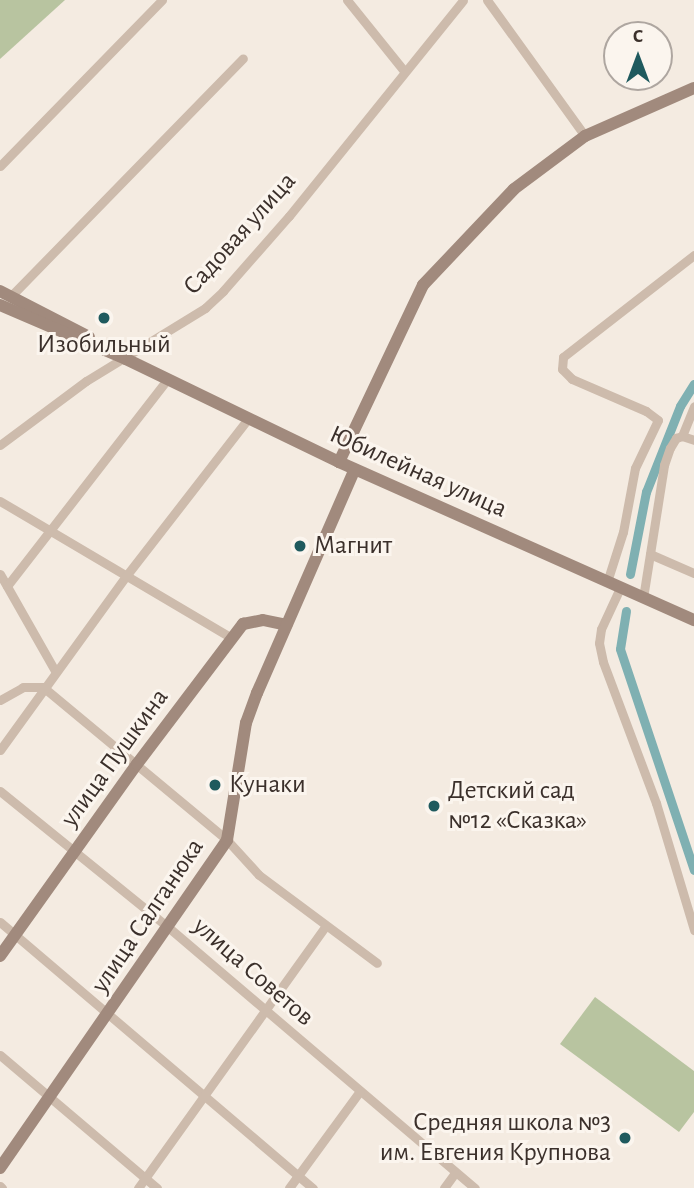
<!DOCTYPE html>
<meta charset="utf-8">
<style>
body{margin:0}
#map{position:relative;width:694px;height:1188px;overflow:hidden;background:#f4ebe1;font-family:"Alegreya Sans",sans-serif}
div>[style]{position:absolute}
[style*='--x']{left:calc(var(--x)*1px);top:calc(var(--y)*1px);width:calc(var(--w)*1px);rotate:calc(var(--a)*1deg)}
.green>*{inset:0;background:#b8c4a0}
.canal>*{height:9px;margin:-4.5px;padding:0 4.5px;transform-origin:4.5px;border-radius:4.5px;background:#7fb0b2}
.street>*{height:9px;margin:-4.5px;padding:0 4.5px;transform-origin:4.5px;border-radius:4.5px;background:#cdbbac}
.secondary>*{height:12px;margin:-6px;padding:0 6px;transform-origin:6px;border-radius:6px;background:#a18a7d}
.dots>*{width:19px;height:19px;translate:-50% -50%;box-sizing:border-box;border:4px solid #fbf5ee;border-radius:50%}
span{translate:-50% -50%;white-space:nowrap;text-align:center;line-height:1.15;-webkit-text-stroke:6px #fbf5ee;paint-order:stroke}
.street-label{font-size:26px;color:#3b302b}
.poi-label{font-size:26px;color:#3b302b}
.left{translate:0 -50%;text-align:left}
.right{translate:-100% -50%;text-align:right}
.north{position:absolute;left:603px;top:21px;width:70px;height:70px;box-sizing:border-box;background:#fbf5ee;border:2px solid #aea6a0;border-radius:50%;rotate:0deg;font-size:19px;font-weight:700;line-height:28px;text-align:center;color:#3b302b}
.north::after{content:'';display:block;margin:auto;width:24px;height:32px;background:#1f5a5e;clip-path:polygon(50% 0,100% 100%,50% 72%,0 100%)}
</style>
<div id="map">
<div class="green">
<div style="clip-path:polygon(0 0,65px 0,0 59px)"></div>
<div style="clip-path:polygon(595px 997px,694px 1071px,694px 1112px,679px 1132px,560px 1044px)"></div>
</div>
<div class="canal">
<div style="--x:630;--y:574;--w:84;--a:-79"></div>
<div style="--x:646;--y:492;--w:92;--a:-68.4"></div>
<div style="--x:680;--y:406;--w:26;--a:-58"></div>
<div style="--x:626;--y:611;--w:38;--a:99"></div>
<div style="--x:620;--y:649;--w:233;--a:71.5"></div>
</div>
<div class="street">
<div style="--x:347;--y:0;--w:91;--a:51.2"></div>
<div style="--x:487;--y:0;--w:168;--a:54.2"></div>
<div style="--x:0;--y:166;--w:232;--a:-45.7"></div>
<div style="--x:11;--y:296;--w:332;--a:-45.7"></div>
<div style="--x:682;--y:436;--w:13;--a:18"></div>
<div style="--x:0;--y:445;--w:107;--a:-36.7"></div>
<div style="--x:86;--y:381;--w:140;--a:-31.5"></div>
<div style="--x:205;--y:308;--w:25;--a:-43"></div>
<div style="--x:223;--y:291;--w:100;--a:-48.7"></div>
<div style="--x:289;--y:216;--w:277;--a:-51.1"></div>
<div style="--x:0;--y:501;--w:269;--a:30.6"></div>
<div style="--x:650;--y:554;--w:48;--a:23.4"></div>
<div style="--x:0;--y:574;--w:112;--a:60.4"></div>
<div style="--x:607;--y:582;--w:52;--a:-72.3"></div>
<div style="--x:623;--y:532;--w:65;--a:-79.4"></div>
<div style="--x:635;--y:468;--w:53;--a:-64.4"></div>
<div style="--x:658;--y:420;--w:15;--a:-143"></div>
<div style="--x:646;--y:411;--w:81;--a:-156.6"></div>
<div style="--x:572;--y:379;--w:14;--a:-135"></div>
<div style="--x:562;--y:369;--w:12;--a:-85"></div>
<div style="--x:563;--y:357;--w:166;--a:-37.9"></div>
<div style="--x:7;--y:586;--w:261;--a:-52.2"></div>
<div style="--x:620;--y:588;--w:45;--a:114.9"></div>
<div style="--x:601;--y:629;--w:14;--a:98"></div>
<div style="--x:599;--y:643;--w:19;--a:78"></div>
<div style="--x:603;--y:662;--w:151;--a:69.4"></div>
<div style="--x:656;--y:803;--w:133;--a:73.3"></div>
<div style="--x:643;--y:598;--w:135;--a:-81"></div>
<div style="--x:664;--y:465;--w:18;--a:-71"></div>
<div style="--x:670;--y:448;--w:12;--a:-59"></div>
<div style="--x:676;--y:438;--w:6;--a:-18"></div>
<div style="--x:682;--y:436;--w:32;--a:-68"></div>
<div style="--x:0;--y:700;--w:26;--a:-29"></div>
<div style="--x:23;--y:687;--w:20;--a:0"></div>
<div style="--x:43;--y:687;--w:239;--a:39.7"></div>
<div style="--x:227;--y:840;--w:47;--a:47.6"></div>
<div style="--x:259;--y:875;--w:147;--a:36.7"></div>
<div style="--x:0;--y:750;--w:215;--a:-54.1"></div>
<div style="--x:126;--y:576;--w:199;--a:-52.2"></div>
<div style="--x:0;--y:791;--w:216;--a:39"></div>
<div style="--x:168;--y:927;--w:403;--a:40.4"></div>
<div style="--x:0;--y:922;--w:411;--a:40.4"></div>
<div style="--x:0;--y:1055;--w:206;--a:40.3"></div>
<div style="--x:0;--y:1186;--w:3;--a:45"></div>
<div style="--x:138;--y:1188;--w:321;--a:-54.4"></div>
<div style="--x:289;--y:1188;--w:120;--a:-53.8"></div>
<div style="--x:444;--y:1188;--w:19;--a:-54"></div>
</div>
<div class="secondary">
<div style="--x:0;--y:291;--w:100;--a:27.3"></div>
<div style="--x:0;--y:305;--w:137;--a:23.2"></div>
<div style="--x:126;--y:359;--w:237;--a:25.8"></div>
<div style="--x:339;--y:462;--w:389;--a:24"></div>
<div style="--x:339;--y:462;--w:196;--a:-64.6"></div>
<div style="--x:423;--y:285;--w:132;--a:-46.5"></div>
<div style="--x:514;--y:189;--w:89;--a:-36.7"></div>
<div style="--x:585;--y:136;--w:119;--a:-23.8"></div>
<div style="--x:0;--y:956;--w:236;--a:-54.5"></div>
<div style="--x:137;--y:764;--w:176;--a:-52.9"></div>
<div style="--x:243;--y:624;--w:20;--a:-11"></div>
<div style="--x:263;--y:620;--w:24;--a:12"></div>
<div style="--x:0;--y:1168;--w:399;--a:-55.3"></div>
<div style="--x:227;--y:840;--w:119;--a:-80.8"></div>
<div style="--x:246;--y:723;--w:32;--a:-70"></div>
<div style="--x:257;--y:693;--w:244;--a:-66.4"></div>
</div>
<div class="dots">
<div style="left:104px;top:318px;background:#1f5a5e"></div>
<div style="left:300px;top:546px;background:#1f5a5e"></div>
<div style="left:215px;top:785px;background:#1f5a5e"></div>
<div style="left:434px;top:806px;background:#1f5a5e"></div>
<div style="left:625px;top:1138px;background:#1f5a5e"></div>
</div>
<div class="street-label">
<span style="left:240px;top:234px;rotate:-48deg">Садовая улица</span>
<span style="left:418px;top:472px;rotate:24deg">Юбилейная улица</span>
<span style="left:115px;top:758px;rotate:-54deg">улица Пушкина</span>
<span style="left:148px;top:916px;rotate:-56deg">улица Салганюка</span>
<span style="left:253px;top:972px;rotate:41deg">улица Советов</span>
</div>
<div class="poi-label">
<span style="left:104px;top:345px">Изобильный</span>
<span class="left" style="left:314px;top:546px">Магнит</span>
<span class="left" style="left:229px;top:785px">Кунаки</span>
<span class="left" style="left:448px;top:806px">Детский сад<br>№12 «Сказка»</span>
<span class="right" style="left:611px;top:1138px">Средняя школа №3<br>им. Евгения Крупнова</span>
</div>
<div class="north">С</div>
</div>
